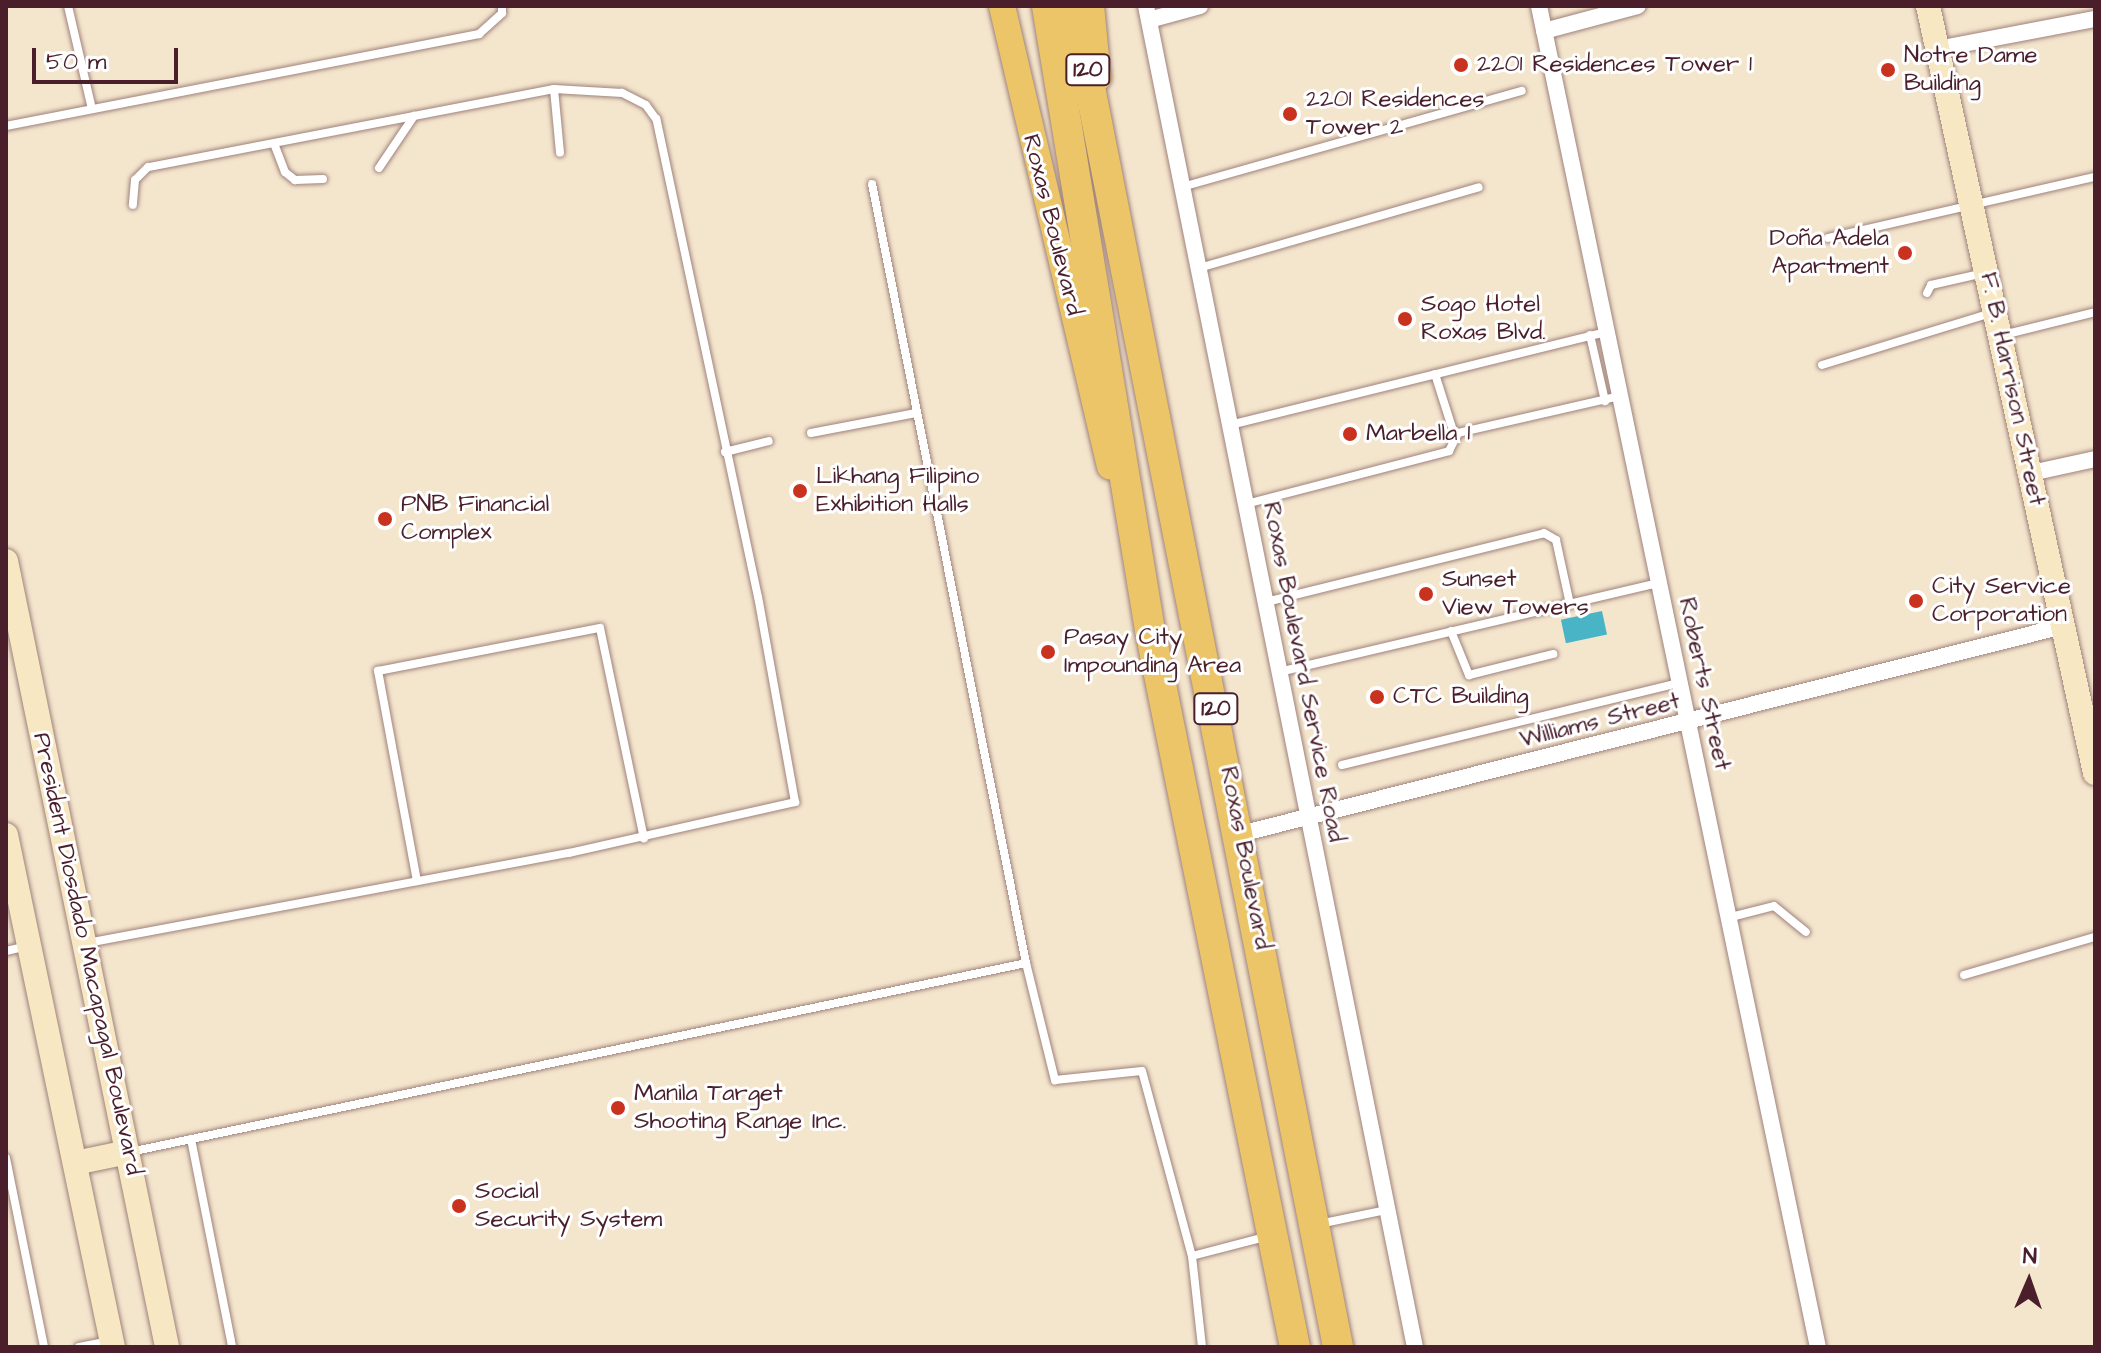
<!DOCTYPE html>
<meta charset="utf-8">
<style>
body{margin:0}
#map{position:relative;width:2101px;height:1353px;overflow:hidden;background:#f4e5cd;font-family:"Architects Daughter",sans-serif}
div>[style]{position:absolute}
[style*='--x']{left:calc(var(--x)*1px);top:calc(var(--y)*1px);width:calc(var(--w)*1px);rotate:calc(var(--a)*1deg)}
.water>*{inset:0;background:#49b4c6;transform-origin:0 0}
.roads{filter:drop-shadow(0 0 2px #9f827c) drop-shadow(0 0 2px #9f827c)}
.lane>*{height:8px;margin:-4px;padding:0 4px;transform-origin:4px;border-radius:4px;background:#fff}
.street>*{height:16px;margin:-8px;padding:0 8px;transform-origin:8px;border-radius:8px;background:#fff}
.secondary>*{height:24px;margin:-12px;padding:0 12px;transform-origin:12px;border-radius:12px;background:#f7e8c3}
.primary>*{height:26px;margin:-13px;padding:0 13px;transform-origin:13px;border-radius:13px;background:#ecc569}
.highway>*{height:30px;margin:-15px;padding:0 15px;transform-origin:15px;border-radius:15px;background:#ecc569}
.dots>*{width:22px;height:22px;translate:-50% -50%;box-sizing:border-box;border:4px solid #fff;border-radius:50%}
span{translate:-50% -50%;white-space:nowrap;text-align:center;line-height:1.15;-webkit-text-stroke:6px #fff;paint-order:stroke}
.shield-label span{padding:2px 6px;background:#fff;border:2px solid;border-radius:6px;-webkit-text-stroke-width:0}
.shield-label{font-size:22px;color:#4a1f2b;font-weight:700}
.poi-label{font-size:24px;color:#4a1f2b}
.left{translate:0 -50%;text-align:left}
.right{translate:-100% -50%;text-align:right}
.street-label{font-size:24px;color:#4a1f2b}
.frame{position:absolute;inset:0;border:8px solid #4a1f2b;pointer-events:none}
.north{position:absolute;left:1989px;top:1241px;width:80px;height:80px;-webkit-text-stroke:6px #fff;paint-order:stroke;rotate:2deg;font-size:22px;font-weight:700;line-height:32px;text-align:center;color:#4a1f2b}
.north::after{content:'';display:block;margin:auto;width:28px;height:36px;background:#4a1f2b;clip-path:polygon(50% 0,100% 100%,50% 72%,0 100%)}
.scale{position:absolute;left:32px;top:48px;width:146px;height:36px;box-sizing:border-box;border:4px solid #4a1f2b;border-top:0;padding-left:10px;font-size:24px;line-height:28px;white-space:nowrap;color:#4a1f2b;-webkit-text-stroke:6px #fff;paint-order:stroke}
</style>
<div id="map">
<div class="water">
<div style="left:1602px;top:611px;width:24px;height:42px;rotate:78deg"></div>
</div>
<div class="roads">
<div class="lane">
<div style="--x:68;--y:6;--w:102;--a:76.9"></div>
<div style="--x:554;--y:89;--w:64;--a:84.6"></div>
<div style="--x:6;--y:126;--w:482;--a:-11"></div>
<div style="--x:479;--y:34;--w:31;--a:-42"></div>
<div style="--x:502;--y:13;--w:7;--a:-90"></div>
<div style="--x:275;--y:146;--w:28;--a:69"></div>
<div style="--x:285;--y:172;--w:13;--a:39"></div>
<div style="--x:295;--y:180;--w:28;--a:-2"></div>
<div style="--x:379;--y:168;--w:63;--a:-56.1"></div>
<div style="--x:872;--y:184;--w:794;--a:78.82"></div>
<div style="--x:1026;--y:963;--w:121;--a:76.1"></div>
<div style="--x:1055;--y:1080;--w:87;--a:-5.9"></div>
<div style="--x:1142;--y:1071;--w:192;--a:74.9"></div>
<div style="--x:1192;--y:1256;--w:92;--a:83.7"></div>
<div style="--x:1182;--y:187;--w:353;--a:-15.8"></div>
<div style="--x:1828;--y:238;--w:274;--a:-12.9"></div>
<div style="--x:1199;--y:268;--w:291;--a:-16.1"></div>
<div style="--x:1927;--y:293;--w:9;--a:-63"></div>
<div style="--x:1931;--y:285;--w:54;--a:-12.8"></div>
<div style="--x:1590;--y:335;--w:68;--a:77.2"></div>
<div style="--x:2003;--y:335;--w:95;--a:-14"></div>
<div style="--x:1822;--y:365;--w:177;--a:-17.1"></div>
<div style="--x:1435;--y:374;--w:63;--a:72.4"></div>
<div style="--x:1230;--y:425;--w:387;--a:-13.9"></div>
<div style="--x:811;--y:433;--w:107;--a:-10.8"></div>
<div style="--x:725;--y:452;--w:45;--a:-14"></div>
<div style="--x:1246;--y:504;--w:210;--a:-14.6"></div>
<div style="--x:1449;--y:451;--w:20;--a:-63"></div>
<div style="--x:1458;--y:433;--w:166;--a:-12.9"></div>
<div style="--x:1266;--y:602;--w:286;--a:-13.9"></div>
<div style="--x:1544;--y:533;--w:14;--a:30"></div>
<div style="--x:1556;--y:540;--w:66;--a:77.7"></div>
<div style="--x:1451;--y:631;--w:48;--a:67.8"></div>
<div style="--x:1469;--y:675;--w:87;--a:-14"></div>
<div style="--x:1279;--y:672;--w:389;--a:-13.2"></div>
<div style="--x:1342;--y:765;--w:347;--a:-13.7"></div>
<div style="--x:417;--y:881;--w:214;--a:-100.5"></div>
<div style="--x:378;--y:671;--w:226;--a:-11"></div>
<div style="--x:600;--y:628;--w:215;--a:78.2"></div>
<div style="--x:1731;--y:917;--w:44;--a:-14.3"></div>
<div style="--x:1774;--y:906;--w:41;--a:39.1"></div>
<div style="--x:87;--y:943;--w:490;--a:-10.6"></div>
<div style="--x:569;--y:853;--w:232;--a:-12.7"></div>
<div style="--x:795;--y:802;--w:208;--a:-100.2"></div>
<div style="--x:758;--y:597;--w:489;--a:-102"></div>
<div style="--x:656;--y:119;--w:17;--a:-126"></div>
<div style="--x:646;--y:105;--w:27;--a:-153"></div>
<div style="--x:622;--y:93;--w:68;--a:-176.6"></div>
<div style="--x:554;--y:89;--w:413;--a:169.1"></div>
<div style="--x:148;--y:167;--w:18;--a:135"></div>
<div style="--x:135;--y:180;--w:25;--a:95"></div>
<div style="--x:6;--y:951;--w:23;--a:-13"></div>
<div style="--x:1964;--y:975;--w:136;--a:-16.2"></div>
<div style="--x:191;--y:1139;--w:212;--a:78.8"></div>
<div style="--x:130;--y:1152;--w:916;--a:-11.91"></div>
<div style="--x:6;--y:1158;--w:193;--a:78.6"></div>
<div style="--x:1319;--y:1224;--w:68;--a:-11.8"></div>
<div style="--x:1192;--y:1256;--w:75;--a:-14.6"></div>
<div style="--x:79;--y:1347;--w:33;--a:-11"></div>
</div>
<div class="street">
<div style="--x:1146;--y:6;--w:1368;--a:78.66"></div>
<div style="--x:1539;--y:6;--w:1370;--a:78.25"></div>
<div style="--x:1149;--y:20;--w:53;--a:-15.4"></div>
<div style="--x:1544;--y:31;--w:97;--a:-14.9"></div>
<div style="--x:1937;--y:49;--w:161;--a:-10.8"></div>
<div style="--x:2031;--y:473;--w:66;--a:-12.3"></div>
<div style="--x:1240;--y:834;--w:849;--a:-14.18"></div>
</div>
<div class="secondary">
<div style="--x:1928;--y:6;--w:785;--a:77.72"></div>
<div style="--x:6;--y:561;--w:802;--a:78.42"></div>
<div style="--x:6;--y:835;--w:523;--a:78.2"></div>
<div style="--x:75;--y:1163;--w:54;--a:-11.7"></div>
</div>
<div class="primary">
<div style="--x:1002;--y:6;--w:473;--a:76.8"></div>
<div style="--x:1091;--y:6;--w:72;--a:84.4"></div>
</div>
<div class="highway">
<div style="--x:1047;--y:6;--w:632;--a:80.63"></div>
<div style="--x:1150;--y:630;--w:732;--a:78.57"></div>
<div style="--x:1074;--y:6;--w:1367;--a:78.86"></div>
</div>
</div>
<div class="dots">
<div style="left:1461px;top:65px;background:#c8321e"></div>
<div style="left:1888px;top:70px;background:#c8321e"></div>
<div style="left:1290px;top:114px;background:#c8321e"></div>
<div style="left:1905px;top:253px;background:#c8321e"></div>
<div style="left:1405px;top:319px;background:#c8321e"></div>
<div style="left:1350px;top:434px;background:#c8321e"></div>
<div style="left:800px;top:491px;background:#c8321e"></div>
<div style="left:385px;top:519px;background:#c8321e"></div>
<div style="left:1426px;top:594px;background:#c8321e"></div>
<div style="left:1916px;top:601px;background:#c8321e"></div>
<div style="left:1048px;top:652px;background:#c8321e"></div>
<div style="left:1377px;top:697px;background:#c8321e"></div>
<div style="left:618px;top:1108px;background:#c8321e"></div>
<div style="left:459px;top:1206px;background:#c8321e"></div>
</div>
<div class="shield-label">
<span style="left:1088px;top:70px">120</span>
<span style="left:1216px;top:709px">120</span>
</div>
<div class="poi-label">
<span class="left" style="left:1904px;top:70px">Notre Dame<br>Building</span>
<span class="left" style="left:1477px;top:65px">2201 Residences Tower 1</span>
<span class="left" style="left:1306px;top:114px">2201 Residences<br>Tower 2</span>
<span class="right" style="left:1889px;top:253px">Doña Adela<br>Apartment</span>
<span class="left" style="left:1421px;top:319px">Sogo Hotel<br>Roxas Blvd.</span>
<span class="left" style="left:1366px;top:434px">Marbella 1</span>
<span class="left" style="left:816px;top:491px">Likhang Filipino<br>Exhibition Halls</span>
<span class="left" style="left:401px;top:519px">PNB Financial<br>Complex</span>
<span class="left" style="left:1442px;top:594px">Sunset<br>View Towers</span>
<span class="left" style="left:1932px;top:601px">City Service<br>Corporation</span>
<span class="left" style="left:1064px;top:652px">Pasay City<br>Impounding Area</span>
<span class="left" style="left:1393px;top:697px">CTC Building</span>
<span class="left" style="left:634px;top:1108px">Manila Target<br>Shooting Range Inc.</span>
<span class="left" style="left:475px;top:1206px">Social<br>Security System</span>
</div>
<div class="street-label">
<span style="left:1052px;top:225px;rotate:76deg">Roxas Boulevard</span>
<span style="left:2012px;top:389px;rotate:78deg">F. B. Harrison Street</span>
<span style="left:1303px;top:672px;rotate:79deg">Roxas Boulevard Service Road</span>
<span style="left:1704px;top:684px;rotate:78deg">Roberts Street</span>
<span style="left:1600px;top:721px;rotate:-14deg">Williams Street</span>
<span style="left:1245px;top:858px;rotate:79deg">Roxas Boulevard</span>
<span style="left:87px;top:954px;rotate:78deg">President Diosdado Macapagal Boulevard</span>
</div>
<div class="frame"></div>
<div class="north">N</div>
<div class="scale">50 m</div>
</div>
